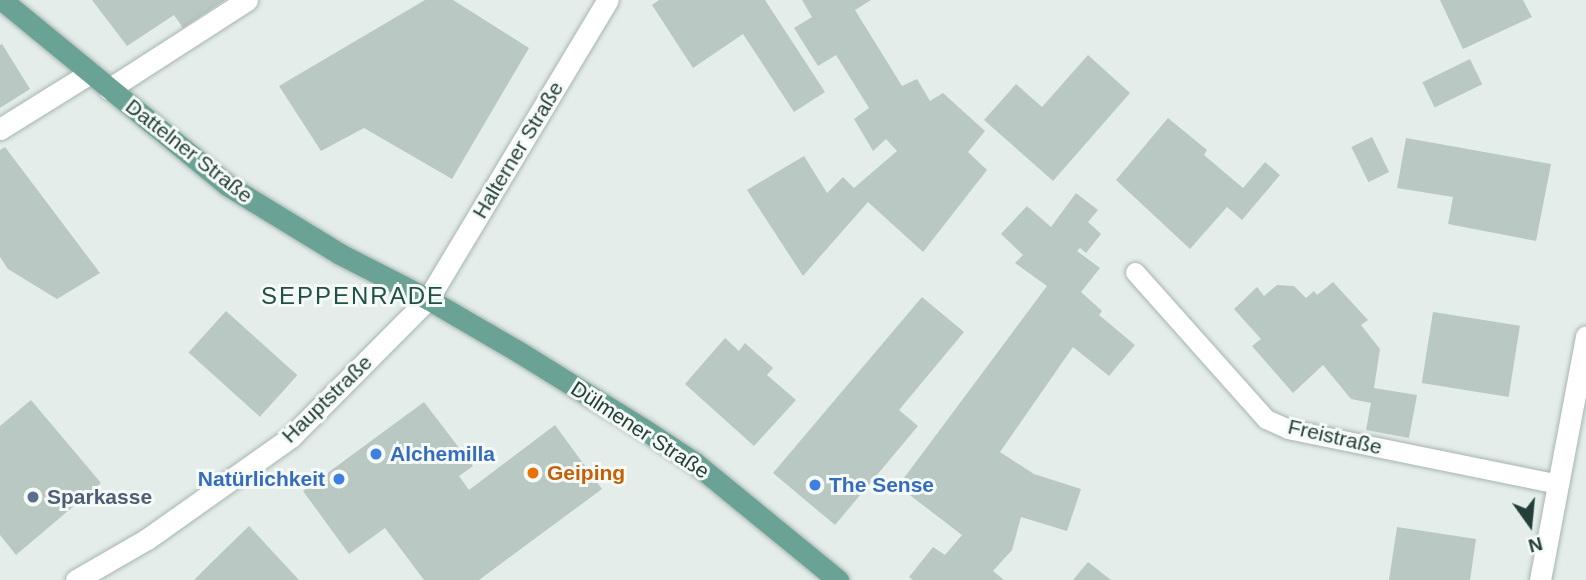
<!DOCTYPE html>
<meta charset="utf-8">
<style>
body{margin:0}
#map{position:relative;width:1586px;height:580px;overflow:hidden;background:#e4edea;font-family:Helvetica,sans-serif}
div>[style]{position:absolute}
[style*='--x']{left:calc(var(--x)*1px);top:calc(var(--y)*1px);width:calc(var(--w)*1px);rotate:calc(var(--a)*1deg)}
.building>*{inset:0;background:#b9c8c3;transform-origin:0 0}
.roads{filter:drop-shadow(0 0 2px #a7b5b1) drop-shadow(0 0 2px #a7b5b1)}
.lane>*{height:19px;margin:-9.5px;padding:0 9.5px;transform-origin:9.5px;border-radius:9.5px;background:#fff}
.street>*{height:21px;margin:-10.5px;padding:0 10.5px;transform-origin:10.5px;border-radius:10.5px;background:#fff}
.secondary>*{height:21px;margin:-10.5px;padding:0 10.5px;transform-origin:10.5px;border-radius:10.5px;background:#fff}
.primary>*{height:21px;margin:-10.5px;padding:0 10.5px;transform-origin:10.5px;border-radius:10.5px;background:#6aa296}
.dots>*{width:19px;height:19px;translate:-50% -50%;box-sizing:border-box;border:4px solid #f5faf7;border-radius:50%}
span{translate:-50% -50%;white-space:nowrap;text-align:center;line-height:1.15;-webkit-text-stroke:6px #f5faf7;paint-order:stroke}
.street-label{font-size:21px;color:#243f39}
.shop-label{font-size:21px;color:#366cbe;font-weight:700}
.left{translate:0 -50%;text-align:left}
.right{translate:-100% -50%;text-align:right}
.food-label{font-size:21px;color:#c56008;font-weight:700}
.service-label{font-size:21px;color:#4e5e75;font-weight:700}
.quarter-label{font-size:24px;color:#205047;letter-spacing:2px}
.north{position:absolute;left:1495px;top:489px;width:70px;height:70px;-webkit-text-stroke:5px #f5faf7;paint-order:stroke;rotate:165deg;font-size:19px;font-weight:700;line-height:28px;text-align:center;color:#243f39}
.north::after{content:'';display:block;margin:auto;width:24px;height:32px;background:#243f39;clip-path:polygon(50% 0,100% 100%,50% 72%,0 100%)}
</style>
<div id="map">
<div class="building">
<div style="clip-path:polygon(92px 0,225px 0,183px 28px,174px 15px,127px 46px)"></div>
<div style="clip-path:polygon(425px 0,453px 0,529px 48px,452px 179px,364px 128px,321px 151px,279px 86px)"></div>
<div style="clip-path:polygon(659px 0,765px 0,825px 92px,794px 112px,743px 34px,693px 68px,652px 5px)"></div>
<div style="clip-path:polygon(802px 0,871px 0,855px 10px,902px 86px,917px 79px,930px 101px,943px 93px,985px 131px,968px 152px,987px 170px,923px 252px,868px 202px,803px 276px,747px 190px,804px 156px,827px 193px,843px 177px,854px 188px,897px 151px,886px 139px,873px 151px,854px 119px,869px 108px,836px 55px,818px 66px,794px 28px,812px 17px)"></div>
<div style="clip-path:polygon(1440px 0,1523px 0,1532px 17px,1463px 49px)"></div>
<div style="clip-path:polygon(2px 44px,30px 89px,0 108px,0 45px)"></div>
<div style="clip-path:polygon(1088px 55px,1130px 93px,1053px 181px,984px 120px,1016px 84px,1042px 107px)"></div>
<div style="left:1470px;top:59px;width:28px;height:53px;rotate:64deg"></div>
<div style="clip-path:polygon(1168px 118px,1207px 150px,1204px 155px,1243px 188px,1265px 162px,1280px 175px,1242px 220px,1227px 207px,1190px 249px,1116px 180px)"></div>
<div style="left:1372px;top:137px;width:39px;height:23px;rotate:64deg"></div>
<div style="clip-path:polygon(1406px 138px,1551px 164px,1536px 241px,1448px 224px,1453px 197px,1397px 188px)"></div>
<div style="clip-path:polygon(5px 147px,100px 273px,57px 299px,8px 269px,0 257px,0 150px)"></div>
<div style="clip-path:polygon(1076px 193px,1098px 210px,1088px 222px,1101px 234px,1086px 253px,1080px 248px,1077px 251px,1100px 268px,1081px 292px,1102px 311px,1099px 315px,1135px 345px,1109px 376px,1073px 347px,1000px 452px,1034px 474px,1081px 489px,1067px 531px,1021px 517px,1012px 550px,993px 571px,1004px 580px,913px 580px,909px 577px,933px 547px,945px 555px,962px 535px,898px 486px,1047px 286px,1015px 263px,1023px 255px,1001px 234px,1027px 206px,1051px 227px)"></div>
<div style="clip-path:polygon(1333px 282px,1368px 320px,1361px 325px,1380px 349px,1374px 388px,1417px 395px,1409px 438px,1366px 430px,1371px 403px,1351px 399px,1323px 365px,1293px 393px,1252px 346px,1261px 339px,1234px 309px,1257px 287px,1264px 296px,1277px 285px,1294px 286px,1306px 298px,1314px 291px,1317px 295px)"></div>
<div style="clip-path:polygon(922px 297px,964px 332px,899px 410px,918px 426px,835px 525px,773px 473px)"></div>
<div style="left:226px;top:311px;width:96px;height:56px;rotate:42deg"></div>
<div style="left:1433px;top:312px;width:88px;height:72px;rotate:9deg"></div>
<div style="clip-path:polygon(725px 338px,739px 351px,745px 343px,773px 368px,767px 375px,796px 400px,754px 446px,685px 384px)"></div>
<div style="clip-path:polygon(31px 400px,101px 483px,16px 555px,0 535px,0 426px)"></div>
<div style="clip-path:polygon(424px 402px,473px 466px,459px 476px,469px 490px,555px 425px,602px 489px,479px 580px,424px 580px,385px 528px,349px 554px,303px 491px)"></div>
<div style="clip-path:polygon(249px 526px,299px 580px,194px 580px,214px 560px)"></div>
<div style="clip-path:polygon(1397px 527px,1476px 539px,1470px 580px,1389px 580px)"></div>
<div style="clip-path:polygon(1088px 562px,1111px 580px,1073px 580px)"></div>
</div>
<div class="roads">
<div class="lane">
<div style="--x:1135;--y:272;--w:197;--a:48.3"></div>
<div style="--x:1266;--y:419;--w:24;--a:24"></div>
<div style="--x:1288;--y:429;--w:276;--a:11.5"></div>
</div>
<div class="street">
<div style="--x:109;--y:89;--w:164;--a:-32.8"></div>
<div style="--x:0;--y:129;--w:106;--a:-31.9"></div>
<div style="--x:1540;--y:580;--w:248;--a:-79.3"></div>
</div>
<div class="secondary">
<div style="--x:76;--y:580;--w:82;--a:-30"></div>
<div style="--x:147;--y:539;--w:176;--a:-35.3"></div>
<div style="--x:291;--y:437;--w:194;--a:-45.2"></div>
<div style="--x:428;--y:299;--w:349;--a:-59"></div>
</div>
<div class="primary">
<div style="--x:2;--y:0;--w:291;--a:39.4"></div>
<div style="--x:227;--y:185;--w:132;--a:31.4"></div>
<div style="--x:340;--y:254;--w:99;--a:27.1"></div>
<div style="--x:428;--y:299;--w:105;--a:30.2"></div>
<div style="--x:519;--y:352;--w:148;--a:31.8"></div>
<div style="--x:645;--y:430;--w:60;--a:33.4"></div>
<div style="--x:695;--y:463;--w:185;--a:39.3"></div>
</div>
</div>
<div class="dots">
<div style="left:376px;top:454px;background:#3f7fe0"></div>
<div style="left:533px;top:473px;background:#e8710a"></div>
<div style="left:339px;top:479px;background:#3f7fe0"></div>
<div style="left:815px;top:485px;background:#3f7fe0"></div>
<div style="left:33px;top:497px;background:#5c6f8a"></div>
</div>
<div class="street-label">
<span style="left:518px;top:150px;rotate:-59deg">Halterner Straße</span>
<span style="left:189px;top:151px;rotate:38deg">Dattelner Straße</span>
<span style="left:327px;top:399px;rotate:-44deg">Hauptstraße</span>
<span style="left:640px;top:430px;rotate:33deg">Dülmener Straße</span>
<span style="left:1335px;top:437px;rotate:13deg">Freistraße</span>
</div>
<div class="shop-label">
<span class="left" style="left:390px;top:454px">Alchemilla</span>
<span class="right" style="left:325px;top:479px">Natürlichkeit</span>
<span class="left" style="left:829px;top:485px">The Sense</span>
</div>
<div class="food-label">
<span class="left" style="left:547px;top:473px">Geiping</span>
</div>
<div class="service-label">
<span class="left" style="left:47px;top:497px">Sparkasse</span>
</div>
<div class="quarter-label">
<span style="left:353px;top:296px">SEPPENRADE</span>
</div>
<div class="north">N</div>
</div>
